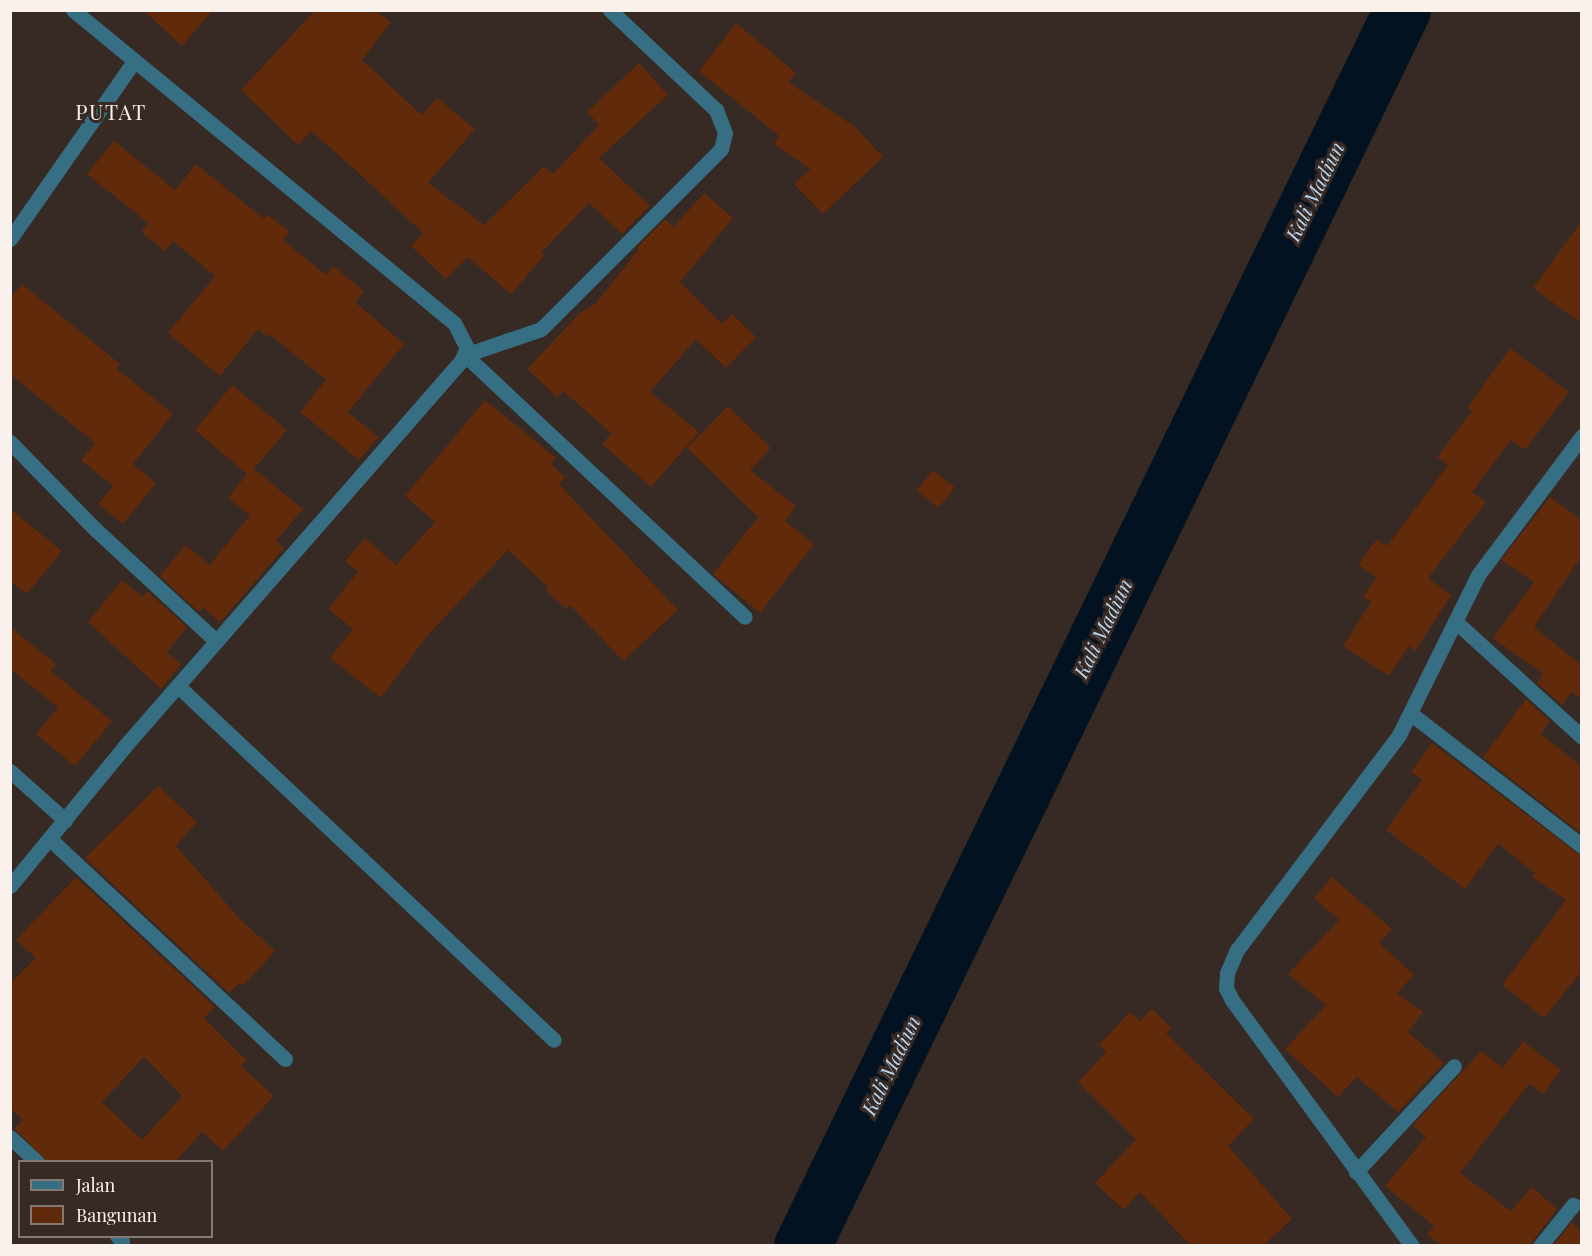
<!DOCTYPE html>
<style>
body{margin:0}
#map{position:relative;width:1592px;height:1256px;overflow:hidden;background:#372923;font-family:"Playfair Display",serif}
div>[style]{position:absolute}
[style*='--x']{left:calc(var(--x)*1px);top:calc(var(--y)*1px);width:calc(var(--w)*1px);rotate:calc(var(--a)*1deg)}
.river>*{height:57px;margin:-28.5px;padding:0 28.5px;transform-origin:28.5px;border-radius:28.5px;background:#031220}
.building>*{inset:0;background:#602a0b;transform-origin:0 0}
.service>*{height:15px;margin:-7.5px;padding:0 7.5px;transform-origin:7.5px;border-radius:7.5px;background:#366f83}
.minor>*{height:15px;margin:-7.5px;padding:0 7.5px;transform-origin:7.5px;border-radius:7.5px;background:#366f83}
.tertiary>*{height:15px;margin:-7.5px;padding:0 7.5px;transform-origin:7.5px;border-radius:7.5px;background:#366f83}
span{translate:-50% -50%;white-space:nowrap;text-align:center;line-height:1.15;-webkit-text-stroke:6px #372923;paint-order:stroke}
.water-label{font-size:20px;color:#bad8f1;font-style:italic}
.quarter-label{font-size:21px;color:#faf1ed;letter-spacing:1.5px}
.frame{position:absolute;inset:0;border:12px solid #faf1ed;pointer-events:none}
.legend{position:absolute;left:18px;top:1160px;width:195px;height:78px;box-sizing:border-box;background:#372923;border:2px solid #857974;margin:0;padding:8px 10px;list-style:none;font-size:18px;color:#faf1ed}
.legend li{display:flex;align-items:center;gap:12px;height:30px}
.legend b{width:30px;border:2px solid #857974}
</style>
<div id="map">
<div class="river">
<div style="--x:802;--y:1246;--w:1374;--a:-64.11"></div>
</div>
<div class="building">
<div style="clip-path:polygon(143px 10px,213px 10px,182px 46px)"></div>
<div style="clip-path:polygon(315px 10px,375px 10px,391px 22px,362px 60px,422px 115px,437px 98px,475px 129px,428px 183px,484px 225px,544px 166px,553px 174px,599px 125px,587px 112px,639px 63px,668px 95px,599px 158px,650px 206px,622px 234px,589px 203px,541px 253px,544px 256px,511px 294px,468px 257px,446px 279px,411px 246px,423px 233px,352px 167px,311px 131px,298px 145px,241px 90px)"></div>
<div style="clip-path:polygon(736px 23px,796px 73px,788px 82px,855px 127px,883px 157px,823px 214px,794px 184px,810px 169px,774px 144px,779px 136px,699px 71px)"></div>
<div style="clip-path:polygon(114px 141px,175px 190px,196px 164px,264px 219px,268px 215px,290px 232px,283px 240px,326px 275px,333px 266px,364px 291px,355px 302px,404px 344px,348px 412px,378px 437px,359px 460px,300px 412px,326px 380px,270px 335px,268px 337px,258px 329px,220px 376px,168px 333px,215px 276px,173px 241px,165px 251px,141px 232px,148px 223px,87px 174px)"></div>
<div style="clip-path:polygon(704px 193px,733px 218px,680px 282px,722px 324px,732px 314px,756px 337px,726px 368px,696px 339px,650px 392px,699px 432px,651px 487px,602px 444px,611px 433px,563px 391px,557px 397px,527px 369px,580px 313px,596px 303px,639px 249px,637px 247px,665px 219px,673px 227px)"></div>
<div style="clip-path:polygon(1581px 222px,1581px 323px,1533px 288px)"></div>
<div style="clip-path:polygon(22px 284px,120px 364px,117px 369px,173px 414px,133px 464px,156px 483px,123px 524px,98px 504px,113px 486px,81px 460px,95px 443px,10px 374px,10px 298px)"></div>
<div style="clip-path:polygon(1510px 348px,1569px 392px,1525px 450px,1511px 440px,1472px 492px,1486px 502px,1428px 578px,1451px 595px,1415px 651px,1409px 646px,1389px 676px,1343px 646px,1371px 602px,1363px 596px,1377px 578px,1358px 564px,1377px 539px,1387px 546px,1448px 465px,1437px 457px,1472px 411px,1468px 407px)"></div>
<div style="clip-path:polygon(232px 385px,287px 430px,254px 469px,303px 509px,276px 541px,284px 548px,220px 622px,203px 608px,199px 612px,160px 576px,185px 545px,210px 565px,250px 515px,228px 498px,247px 474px,195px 430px)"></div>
<div style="clip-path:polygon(485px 400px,556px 458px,551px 464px,565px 477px,559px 484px,678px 610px,623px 661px,570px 605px,566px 609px,546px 590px,548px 587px,508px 550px,427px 636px,381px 698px,330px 658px,353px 629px,328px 609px,358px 572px,345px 561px,365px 538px,396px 565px,435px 522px,405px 496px)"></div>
<div style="clip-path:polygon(728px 406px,771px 448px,750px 470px,796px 506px,785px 521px,814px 544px,760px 613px,713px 574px,758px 517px,687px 448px)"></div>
<div style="left:933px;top:470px;width:28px;height:26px;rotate:39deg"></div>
<div style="clip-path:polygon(1550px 497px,1581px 520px,1581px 557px,1534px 627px,1581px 665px,1581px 699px,1572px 692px,1562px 705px,1537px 683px,1543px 674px,1493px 638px,1534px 582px,1501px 560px)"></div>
<div style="clip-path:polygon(10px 509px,62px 551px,27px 594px,10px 581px)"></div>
<div style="clip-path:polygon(122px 580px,143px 597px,147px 591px,187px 627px,167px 652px,181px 664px,161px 689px,88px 622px)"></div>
<div style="clip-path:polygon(10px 627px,56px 664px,51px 671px,112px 721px,75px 766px,36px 734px,58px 707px,10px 669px)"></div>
<div style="clip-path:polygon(1526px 699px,1550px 721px,1541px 734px,1581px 766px,1581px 833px,1483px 757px)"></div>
<div style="clip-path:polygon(1432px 743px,1581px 856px,1581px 972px,1544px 1018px,1502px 985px,1566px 900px,1532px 877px,1535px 873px,1498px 844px,1465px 889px,1386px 830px,1422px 780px,1411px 772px)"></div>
<div style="clip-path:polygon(158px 786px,197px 822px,176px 846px,240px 919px,275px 951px,243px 986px,240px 983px,229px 993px,85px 858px)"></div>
<div style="clip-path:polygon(evenodd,76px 877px,215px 1007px,204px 1018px,247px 1061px,241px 1066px,274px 1096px,223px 1151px,202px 1132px,176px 1161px,46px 1161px,14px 1128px,23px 1120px,10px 1108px,10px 983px,36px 958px,16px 940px,76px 877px,144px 1057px,182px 1096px,142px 1140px,102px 1102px,144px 1057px)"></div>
<div style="clip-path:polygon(1332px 877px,1392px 929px,1379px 943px,1414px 975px,1397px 993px,1423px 1012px,1408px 1032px,1444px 1063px,1398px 1112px,1357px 1077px,1338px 1097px,1285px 1049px,1326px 1005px,1288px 974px,1339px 920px,1314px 898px)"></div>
<div style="clip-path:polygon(1152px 1009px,1171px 1028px,1166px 1033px,1254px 1119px,1228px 1146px,1292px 1219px,1264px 1245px,1190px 1245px,1140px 1192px,1124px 1210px,1095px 1183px,1136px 1139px,1078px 1082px,1106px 1052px,1099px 1045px,1130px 1012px,1140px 1021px)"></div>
<div style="clip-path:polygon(1523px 1041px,1561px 1070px,1543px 1094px,1529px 1084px,1460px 1173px,1511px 1211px,1532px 1187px,1557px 1209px,1530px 1245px,1442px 1245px,1427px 1235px,1434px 1226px,1385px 1186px,1426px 1137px,1413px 1125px,1481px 1051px,1503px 1068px)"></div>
<div style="clip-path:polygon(1572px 1222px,1581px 1231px,1581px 1245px,1553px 1245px)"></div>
</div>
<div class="service">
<div style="--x:178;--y:686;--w:516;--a:43.27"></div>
</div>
<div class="minor">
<div style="--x:10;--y:239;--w:217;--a:-55.1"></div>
<div style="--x:465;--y:355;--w:80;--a:-18.9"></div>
<div style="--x:541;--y:329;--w:255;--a:-45"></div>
<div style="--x:721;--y:149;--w:16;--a:-76"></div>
<div style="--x:725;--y:133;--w:25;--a:-111"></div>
<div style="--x:716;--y:110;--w:146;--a:-136.7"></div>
<div style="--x:465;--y:355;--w:383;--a:43.1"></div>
<div style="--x:10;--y:442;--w:122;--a:45.7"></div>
<div style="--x:95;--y:529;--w:165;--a:42.8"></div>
<div style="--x:1455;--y:621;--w:172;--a:42.4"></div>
<div style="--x:1410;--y:713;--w:217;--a:37.7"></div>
<div style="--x:10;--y:771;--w:74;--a:41.7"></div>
<div style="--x:50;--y:839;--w:322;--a:43.1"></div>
<div style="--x:10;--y:1137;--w:37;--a:43"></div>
<div style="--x:1356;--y:1172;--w:144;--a:-47.2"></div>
<div style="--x:117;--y:1236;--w:7;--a:45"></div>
<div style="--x:1412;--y:1246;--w:305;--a:-126.2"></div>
<div style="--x:1232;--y:1000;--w:13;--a:-117"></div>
<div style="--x:1226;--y:988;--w:15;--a:-86"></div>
<div style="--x:1227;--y:973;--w:25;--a:-67"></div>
<div style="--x:1237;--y:950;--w:269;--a:-53"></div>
<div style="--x:1399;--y:735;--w:178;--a:-63.7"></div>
<div style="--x:1478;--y:575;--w:174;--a:-53.2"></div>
<div style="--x:1540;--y:1246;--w:53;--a:-51.2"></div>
</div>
<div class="tertiary">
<div style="--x:10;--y:886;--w:180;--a:-50.6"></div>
<div style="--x:124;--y:747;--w:512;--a:-48.88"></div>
<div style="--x:461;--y:361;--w:14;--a:-65"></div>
<div style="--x:467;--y:348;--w:28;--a:-117"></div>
<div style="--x:454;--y:323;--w:493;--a:-140.6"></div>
</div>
<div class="water-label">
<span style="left:1314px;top:191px;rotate:-64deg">Kali Madiun</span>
<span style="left:1102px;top:628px;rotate:-64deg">Kali Madiun</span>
<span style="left:890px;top:1065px;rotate:-64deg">Kali Madiun</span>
</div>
<div class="quarter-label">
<span style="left:111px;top:111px">PUTAT</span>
</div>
<div class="frame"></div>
<ul class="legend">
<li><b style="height:8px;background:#366f83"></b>Jalan</li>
<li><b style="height:16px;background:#602a0b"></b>Bangunan</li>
</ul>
</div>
